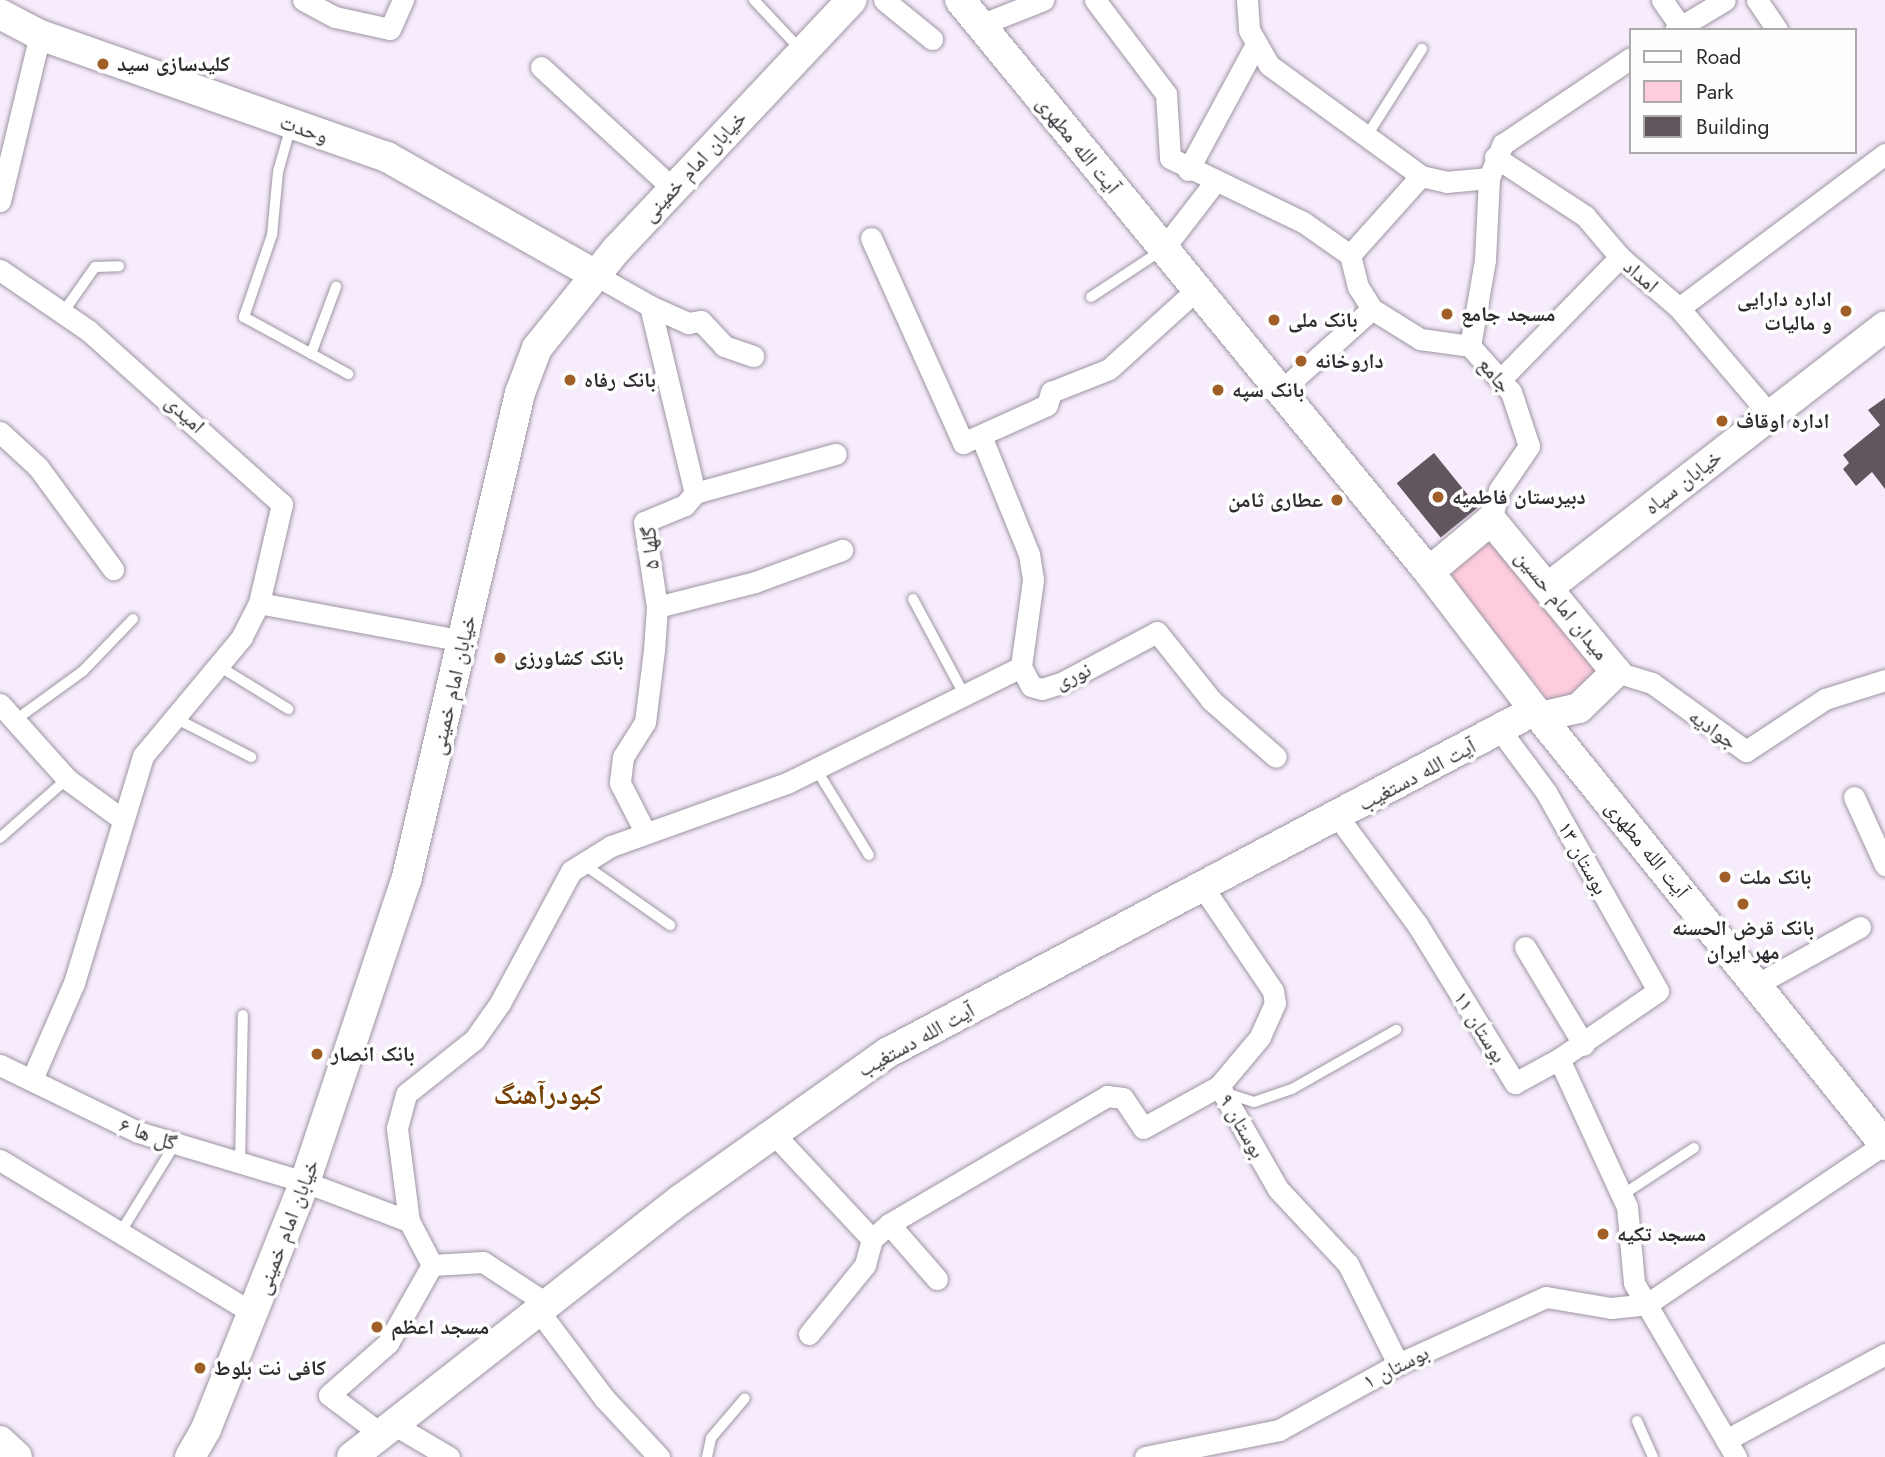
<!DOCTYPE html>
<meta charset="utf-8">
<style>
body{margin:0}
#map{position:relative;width:1885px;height:1457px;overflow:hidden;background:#f6ecfb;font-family:Jost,"Noto Naskh Arabic",sans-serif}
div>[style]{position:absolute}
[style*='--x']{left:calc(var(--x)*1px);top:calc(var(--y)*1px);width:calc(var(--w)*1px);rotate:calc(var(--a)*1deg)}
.green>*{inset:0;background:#fdcddd}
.building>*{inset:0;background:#61555e;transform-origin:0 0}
.roads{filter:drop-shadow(0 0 2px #9e95a3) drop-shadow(0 0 2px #9e95a3)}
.lane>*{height:10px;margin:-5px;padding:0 5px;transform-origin:5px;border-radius:5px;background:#fff}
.street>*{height:21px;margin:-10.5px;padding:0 10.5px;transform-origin:10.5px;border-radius:10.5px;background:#fff}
.secondary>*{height:30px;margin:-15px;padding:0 15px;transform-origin:15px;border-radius:15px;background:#fff}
.dots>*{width:19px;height:19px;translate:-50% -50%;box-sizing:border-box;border:4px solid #fefefe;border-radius:50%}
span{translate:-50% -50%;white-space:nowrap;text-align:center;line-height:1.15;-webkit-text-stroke:7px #fefefe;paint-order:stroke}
.poi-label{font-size:21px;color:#2e2a30;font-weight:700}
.left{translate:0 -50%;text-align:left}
.right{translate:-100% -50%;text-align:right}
.street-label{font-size:21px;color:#2e2a30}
.district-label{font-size:28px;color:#753e02;font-weight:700}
.legend{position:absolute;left:1629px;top:28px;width:228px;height:126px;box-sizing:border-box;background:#fefefe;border:2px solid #aba9ac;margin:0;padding:9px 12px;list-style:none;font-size:21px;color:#2e2a30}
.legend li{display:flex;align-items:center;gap:14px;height:35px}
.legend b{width:35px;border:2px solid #aba9ac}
</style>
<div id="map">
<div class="green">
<div style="clip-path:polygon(1489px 539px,1595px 666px,1597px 674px,1567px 702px,1547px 699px,1454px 580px,1453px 568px)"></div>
</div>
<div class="building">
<div style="clip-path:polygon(1885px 398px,1885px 489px,1872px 472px,1856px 486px,1843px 469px,1849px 463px,1843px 455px,1880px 425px,1868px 410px)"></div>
<div style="left:1434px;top:453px;width:70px;height:48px;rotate:51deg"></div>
</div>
<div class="roads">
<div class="lane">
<div style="--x:754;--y:0;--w:69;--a:46.8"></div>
<div style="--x:291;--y:126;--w:48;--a:105.8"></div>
<div style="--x:278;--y:172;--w:63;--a:95.4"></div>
<div style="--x:272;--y:235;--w:87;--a:108.9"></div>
<div style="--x:244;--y:317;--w:119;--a:28.7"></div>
<div style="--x:1368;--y:134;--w:101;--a:-57.6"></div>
<div style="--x:1091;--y:297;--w:85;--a:-33.5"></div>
<div style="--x:64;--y:311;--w:54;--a:-54.8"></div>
<div style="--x:95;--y:267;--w:24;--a:-2"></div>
<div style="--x:311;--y:354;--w:72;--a:-69.5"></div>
<div style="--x:913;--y:599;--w:108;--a:61.8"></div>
<div style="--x:222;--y:668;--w:78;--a:31.8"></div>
<div style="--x:173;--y:717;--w:88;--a:27.1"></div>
<div style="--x:14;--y:721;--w:85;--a:-35.9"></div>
<div style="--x:83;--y:671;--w:72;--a:-46.1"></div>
<div style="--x:816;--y:769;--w:101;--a:58.4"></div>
<div style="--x:0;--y:838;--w:89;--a:-41.4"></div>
<div style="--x:582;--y:863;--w:108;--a:35.2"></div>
<div style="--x:1229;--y:1094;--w:26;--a:18"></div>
<div style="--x:1254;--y:1102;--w:40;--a:-18.9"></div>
<div style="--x:1292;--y:1089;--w:120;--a:-29.6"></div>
<div style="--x:240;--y:1165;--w:150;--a:-88.9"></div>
<div style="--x:1622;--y:1195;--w:86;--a:-33.1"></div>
<div style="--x:120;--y:1233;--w:105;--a:-58.3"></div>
<div style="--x:1637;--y:1421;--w:39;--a:66"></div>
<div style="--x:707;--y:1457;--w:19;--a:-78"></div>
<div style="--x:711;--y:1438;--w:52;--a:-49.6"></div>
</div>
<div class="street">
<div style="--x:303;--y:0;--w:36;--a:28"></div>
<div style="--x:335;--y:17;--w:56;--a:12.3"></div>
<div style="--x:390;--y:29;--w:32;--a:-66"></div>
<div style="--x:884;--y:0;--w:62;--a:39.1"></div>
<div style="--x:1095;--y:0;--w:118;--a:52.9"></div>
<div style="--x:1166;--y:94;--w:64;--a:86.4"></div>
<div style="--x:1170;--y:158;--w:148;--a:25.7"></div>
<div style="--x:1303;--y:222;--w:57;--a:35.1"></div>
<div style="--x:1247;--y:0;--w:30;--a:86"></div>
<div style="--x:1249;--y:30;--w:40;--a:60.3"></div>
<div style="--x:1269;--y:65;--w:188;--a:36.1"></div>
<div style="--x:1662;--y:0;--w:32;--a:55"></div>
<div style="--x:1757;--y:0;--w:36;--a:56"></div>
<div style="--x:980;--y:25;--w:68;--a:-21.6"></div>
<div style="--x:1675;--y:30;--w:58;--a:-31"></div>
<div style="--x:541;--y:67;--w:178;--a:42.7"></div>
<div style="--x:1495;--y:157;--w:108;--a:33.2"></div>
<div style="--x:1585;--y:216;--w:54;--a:49.5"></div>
<div style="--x:1620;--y:257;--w:78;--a:40.8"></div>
<div style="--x:1679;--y:308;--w:140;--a:49.6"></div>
<div style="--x:1188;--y:170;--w:141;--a:-61.6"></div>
<div style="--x:0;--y:201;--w:171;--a:-76.5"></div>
<div style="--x:871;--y:238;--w:225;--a:65.8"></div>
<div style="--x:963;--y:443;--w:92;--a:-24.3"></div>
<div style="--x:1047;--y:405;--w:14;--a:-73"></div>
<div style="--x:1051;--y:392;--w:62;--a:-21.6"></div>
<div style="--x:1109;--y:369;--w:118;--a:-42.2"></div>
<div style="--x:1163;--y:249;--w:83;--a:-52.3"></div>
<div style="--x:0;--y:270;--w:108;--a:34.4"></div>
<div style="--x:89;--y:331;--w:259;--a:41.9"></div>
<div style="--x:282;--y:504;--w:102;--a:103.1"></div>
<div style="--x:259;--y:603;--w:38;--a:117"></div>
<div style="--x:242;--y:637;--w:155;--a:129.8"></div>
<div style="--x:143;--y:756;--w:237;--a:106.9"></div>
<div style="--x:74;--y:983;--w:105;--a:113.6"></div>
<div style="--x:594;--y:274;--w:64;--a:29.7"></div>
<div style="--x:650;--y:306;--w:192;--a:76.5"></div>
<div style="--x:695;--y:493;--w:16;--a:130"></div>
<div style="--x:685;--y:505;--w:44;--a:157.5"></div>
<div style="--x:644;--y:522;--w:86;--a:81.3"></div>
<div style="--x:657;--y:607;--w:43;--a:94"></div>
<div style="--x:654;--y:650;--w:73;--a:97.1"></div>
<div style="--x:645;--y:722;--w:41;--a:122.2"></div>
<div style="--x:623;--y:757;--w:26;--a:97"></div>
<div style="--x:620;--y:783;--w:53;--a:62.9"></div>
<div style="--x:644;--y:830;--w:6;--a:121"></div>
<div style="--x:650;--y:306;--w:42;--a:24.1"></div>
<div style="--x:688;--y:323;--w:13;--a:-9"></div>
<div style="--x:701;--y:321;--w:34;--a:47"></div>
<div style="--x:724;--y:346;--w:31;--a:19"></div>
<div style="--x:1679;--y:308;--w:257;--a:-36.8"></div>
<div style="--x:1372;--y:309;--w:26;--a:-122"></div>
<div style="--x:1358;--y:287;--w:33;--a:-104"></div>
<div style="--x:1350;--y:255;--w:106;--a:-48.1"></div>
<div style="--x:1421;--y:176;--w:26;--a:13"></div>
<div style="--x:1446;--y:182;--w:43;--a:-5.3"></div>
<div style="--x:1502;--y:378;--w:169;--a:-45.7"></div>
<div style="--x:1294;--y:379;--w:105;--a:-41.9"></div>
<div style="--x:1372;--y:309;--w:57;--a:32"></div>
<div style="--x:1420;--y:339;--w:50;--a:8"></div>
<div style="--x:0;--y:432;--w:52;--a:42.6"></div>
<div style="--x:38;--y:467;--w:127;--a:53.7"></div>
<div style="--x:981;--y:436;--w:127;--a:67.9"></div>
<div style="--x:1029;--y:554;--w:26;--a:81"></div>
<div style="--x:1033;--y:580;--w:88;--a:97.9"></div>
<div style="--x:1021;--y:667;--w:21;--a:62"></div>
<div style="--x:1031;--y:686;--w:11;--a:15"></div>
<div style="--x:1042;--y:689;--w:22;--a:-18"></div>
<div style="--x:1063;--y:682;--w:106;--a:-28"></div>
<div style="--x:1157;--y:632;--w:87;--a:51.5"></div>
<div style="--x:1211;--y:700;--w:86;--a:41.2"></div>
<div style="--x:695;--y:493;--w:146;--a:-15.5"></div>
<div style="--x:1491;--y:520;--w:31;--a:-75"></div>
<div style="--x:1499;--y:490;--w:53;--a:-55.7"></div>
<div style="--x:1529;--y:446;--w:57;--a:-108.4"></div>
<div style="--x:1511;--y:392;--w:62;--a:-131.7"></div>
<div style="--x:1470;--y:346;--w:87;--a:-80.1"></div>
<div style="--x:1485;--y:260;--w:82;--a:-87.2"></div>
<div style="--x:1489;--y:178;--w:37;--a:-68"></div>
<div style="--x:1503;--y:144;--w:154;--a:-33.9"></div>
<div style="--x:259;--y:603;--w:208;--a:10.5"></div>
<div style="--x:657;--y:607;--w:101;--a:-14.3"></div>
<div style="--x:755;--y:582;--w:93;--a:-20.2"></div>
<div style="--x:1616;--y:672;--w:38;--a:17"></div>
<div style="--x:1652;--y:683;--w:116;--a:35.9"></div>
<div style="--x:1746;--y:751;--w:95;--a:-33.4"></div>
<div style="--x:1825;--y:699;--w:63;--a:-17.6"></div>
<div style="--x:0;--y:704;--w:101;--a:48.2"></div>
<div style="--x:67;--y:779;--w:68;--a:36"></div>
<div style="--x:1500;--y:730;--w:77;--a:53.4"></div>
<div style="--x:1546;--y:792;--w:228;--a:60.6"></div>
<div style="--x:1658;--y:991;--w:120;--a:145.5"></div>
<div style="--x:1854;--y:797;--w:75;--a:65.5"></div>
<div style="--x:1338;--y:817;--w:133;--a:53.6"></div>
<div style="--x:1417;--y:924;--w:187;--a:58.4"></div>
<div style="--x:1515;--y:1083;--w:50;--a:-28.6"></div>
<div style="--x:1559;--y:1059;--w:163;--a:65.3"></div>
<div style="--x:1627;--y:1207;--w:76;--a:84.7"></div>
<div style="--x:1634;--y:1283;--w:202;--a:59.6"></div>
<div style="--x:1202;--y:886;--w:127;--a:55.9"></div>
<div style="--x:1273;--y:991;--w:12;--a:81"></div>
<div style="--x:1275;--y:1003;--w:37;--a:114"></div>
<div style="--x:1260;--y:1037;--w:64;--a:129.9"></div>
<div style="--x:1219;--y:1086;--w:119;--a:60.2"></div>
<div style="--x:1278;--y:1189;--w:103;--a:47"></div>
<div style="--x:1348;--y:1264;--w:112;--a:63.4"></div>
<div style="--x:1525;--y:947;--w:114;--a:59"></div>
<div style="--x:1770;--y:977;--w:103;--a:-29.1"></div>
<div style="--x:0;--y:1065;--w:153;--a:25.9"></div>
<div style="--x:138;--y:1132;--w:174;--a:16.7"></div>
<div style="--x:305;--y:1182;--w:111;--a:20.6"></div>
<div style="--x:409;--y:1221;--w:94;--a:-97.4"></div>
<div style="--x:397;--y:1128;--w:35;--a:-75"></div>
<div style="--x:406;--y:1094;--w:87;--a:-38.5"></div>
<div style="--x:474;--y:1040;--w:45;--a:-54.9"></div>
<div style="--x:500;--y:1003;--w:150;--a:-61.7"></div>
<div style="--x:571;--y:871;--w:47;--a:-32"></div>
<div style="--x:611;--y:846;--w:187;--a:-19.7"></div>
<div style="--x:787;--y:783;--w:261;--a:-26.4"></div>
<div style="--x:773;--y:1133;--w:145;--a:47"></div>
<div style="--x:0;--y:1160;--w:297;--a:31.2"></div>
<div style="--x:889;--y:1224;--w:73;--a:48.9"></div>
<div style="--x:432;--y:1265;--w:51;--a:-3.4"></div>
<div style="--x:483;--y:1262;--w:75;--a:33.1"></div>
<div style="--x:538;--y:1310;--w:110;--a:53.1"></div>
<div style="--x:604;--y:1398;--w:81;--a:47"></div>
<div style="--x:809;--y:1334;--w:89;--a:-50.9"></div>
<div style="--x:865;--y:1265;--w:27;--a:-75"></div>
<div style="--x:872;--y:1239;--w:23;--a:-41"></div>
<div style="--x:889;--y:1224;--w:253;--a:-30.4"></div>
<div style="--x:1107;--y:1096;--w:16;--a:7"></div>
<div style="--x:1123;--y:1098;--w:36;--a:56"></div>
<div style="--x:1143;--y:1128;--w:87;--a:-28.9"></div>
<div style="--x:393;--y:1424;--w:65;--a:30.5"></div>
<div style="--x:381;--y:1434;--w:65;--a:-143.1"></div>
<div style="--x:329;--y:1395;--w:79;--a:-41.4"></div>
<div style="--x:388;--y:1343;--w:90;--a:-60.6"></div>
<div style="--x:432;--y:1265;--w:50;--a:-117.6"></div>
<div style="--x:1726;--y:1440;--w:181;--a:-28.4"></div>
<div style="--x:1145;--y:1457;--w:137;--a:-11.4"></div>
<div style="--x:1279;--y:1430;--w:136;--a:-29"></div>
<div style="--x:1398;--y:1364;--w:162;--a:-24.4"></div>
<div style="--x:1546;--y:1297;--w:66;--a:9.6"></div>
<div style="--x:1611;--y:1308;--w:36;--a:-6"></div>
<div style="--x:1647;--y:1304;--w:286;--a:-34"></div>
</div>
<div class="secondary">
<div style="--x:960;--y:0;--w:740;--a:50.65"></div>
<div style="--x:1429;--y:572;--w:183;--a:52.6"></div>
<div style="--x:1540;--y:717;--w:40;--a:-13"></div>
<div style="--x:1579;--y:708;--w:52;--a:-44.2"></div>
<div style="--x:1616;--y:672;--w:197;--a:-129.4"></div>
<div style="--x:1491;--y:520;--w:81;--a:140"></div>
<div style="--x:0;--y:14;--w:45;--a:27.7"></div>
<div style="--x:40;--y:35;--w:368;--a:19.4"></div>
<div style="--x:387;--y:157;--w:238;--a:29.5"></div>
<div style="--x:1549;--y:587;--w:425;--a:-37.8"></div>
<div style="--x:1540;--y:717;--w:550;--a:51.13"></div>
<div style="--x:0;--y:1441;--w:23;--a:43"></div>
<div style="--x:190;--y:1457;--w:32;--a:-60"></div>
<div style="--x:206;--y:1429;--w:266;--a:-68.2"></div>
<div style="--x:305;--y:1182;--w:317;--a:-71.5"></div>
<div style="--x:406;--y:881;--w:501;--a:-76.85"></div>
<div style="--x:520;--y:393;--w:48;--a:-69.3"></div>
<div style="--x:537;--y:348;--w:127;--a:-51.1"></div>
<div style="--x:617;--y:249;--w:342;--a:-46.7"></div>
<div style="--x:352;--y:1457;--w:417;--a:-38.1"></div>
<div style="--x:680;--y:1200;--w:254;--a:-35.4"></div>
<div style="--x:887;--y:1053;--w:733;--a:-27.89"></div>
</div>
</div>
<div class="dots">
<div style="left:103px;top:64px;background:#9f5f27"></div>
<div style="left:1846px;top:311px;background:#9f5f27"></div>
<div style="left:1447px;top:314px;background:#9f5f27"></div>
<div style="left:1274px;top:320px;background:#9f5f27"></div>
<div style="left:1301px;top:361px;background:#9f5f27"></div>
<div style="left:570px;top:380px;background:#9f5f27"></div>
<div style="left:1218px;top:390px;background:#9f5f27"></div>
<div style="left:1722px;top:421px;background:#9f5f27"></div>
<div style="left:1438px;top:497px;background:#9f5f27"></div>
<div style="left:1337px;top:500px;background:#9f5f27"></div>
<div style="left:500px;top:658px;background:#9f5f27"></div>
<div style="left:1725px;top:877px;background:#9f5f27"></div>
<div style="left:1743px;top:904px;background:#9f5f27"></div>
<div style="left:317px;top:1054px;background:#9f5f27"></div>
<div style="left:1603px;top:1234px;background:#9f5f27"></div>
<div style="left:377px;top:1327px;background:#9f5f27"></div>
<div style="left:200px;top:1368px;background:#9f5f27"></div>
</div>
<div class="poi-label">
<span class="left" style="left:117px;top:64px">کلیدسازی سید</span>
<span class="right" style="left:1832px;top:311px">اداره دارایی<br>و مالیات</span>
<span class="left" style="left:1461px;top:314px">مسجد جامع</span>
<span class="left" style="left:1288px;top:320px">بانک ملی</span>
<span class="left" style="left:1315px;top:361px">داروخانه</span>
<span class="left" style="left:584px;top:380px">بانک رفاه</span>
<span class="left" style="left:1232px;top:390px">بانک سپه</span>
<span class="left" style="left:1736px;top:421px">اداره اوقاف</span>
<span class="left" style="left:1452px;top:497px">دبیرستان فاطمیه</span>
<span class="right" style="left:1323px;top:500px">عطاری ثامن</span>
<span class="left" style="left:514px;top:658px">بانک کشاورزی</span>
<span class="left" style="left:1739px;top:877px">بانک ملت</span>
<span style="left:1743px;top:940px">بانک قرض الحسنه<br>مهر ایران</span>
<span class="left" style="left:331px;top:1054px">بانک انصار</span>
<span class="left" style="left:1617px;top:1234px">مسجد تکیه</span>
<span class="left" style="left:391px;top:1327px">مسجد اعظم</span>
<span class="left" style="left:214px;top:1368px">کافی نت بلوط</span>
</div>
<div class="street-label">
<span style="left:304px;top:129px;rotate:19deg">وحدت</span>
<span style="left:1078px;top:145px;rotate:51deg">آیت الله مطهری</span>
<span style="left:694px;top:166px;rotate:-47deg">خیابان امام خمینی</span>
<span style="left:1641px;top:276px;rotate:41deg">امداد</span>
<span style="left:1495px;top:375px;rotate:50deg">جامع</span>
<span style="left:185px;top:414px;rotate:43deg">امیدی</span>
<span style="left:1683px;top:482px;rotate:-38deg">خیابان سپاه</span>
<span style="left:650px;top:548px;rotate:-95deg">گلها ۵</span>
<span style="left:1562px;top:605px;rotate:51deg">میدان امام حسین</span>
<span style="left:1073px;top:676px;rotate:-24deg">نوری</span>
<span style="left:453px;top:685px;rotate:-77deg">خیابان امام خمینی</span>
<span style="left:1713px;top:729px;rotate:35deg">جوادیه</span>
<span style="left:1417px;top:775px;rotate:-28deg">آیت الله دستغیب</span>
<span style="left:1647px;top:849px;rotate:51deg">آیت الله مطهری</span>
<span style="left:1583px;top:858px;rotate:61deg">بوستان ۱۳</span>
<span style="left:1480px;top:1027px;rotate:58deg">بوستان ۱۱</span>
<span style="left:916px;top:1040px;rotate:-29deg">آیت الله دستغیب</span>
<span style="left:1242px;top:1126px;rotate:60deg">بوستان ۹</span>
<span style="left:148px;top:1134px;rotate:20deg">گل ها ۶</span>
<span style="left:287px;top:1227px;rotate:-69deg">خیابان امام خمینی</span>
<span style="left:1396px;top:1367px;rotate:-27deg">بوستان ۱</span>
</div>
<div class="district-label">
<span style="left:548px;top:1095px">کبودرآهنگ</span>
</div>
<ul class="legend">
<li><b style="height:9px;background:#fff"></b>Road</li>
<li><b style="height:19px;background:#fdcddd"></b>Park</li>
<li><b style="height:19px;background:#61555e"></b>Building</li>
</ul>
</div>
